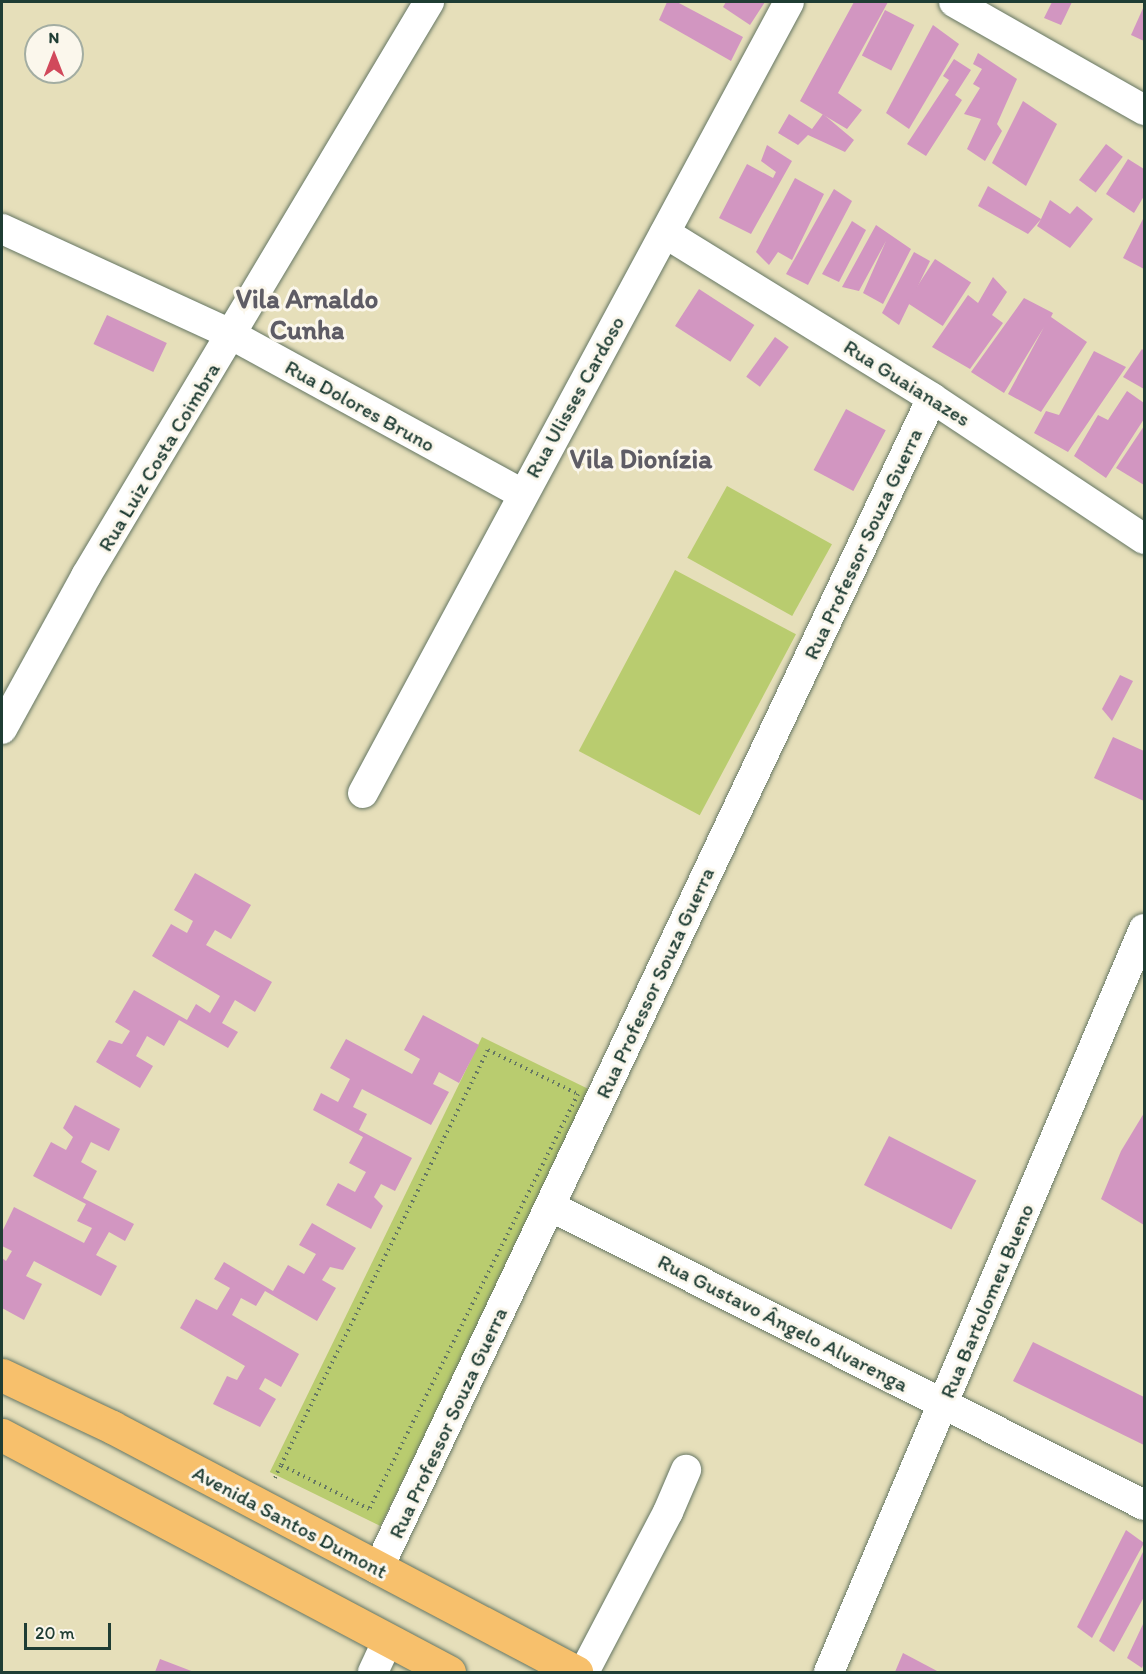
<!DOCTYPE html>
<meta charset="utf-8">
<style>
body{margin:0}
#map{position:relative;width:1146px;height:1674px;overflow:hidden;background:#e6dfba;font-family:Itim,sans-serif}
div>[style]{position:absolute}
[style*='--x']{left:calc(var(--x)*1px);top:calc(var(--y)*1px);width:calc(var(--w)*1px);rotate:calc(var(--a)*1deg)}
.green>*{inset:0;background:#b9cc6f;transform-origin:0 0}
.building>*{inset:0;background:#d296c1;transform-origin:0 0}
.path>*{height:4px;margin-top:-2px;transform-origin:0;background:repeating-linear-gradient(90deg,#657663 0 1.5px,transparent 0 6px)}
.roads{filter:drop-shadow(0 0 2px #657663) drop-shadow(0 0 2px #657663)}
.minor>*{height:30px;margin:-15px;padding:0 15px;transform-origin:15px;border-radius:15px;background:#fff}
.major>*{height:33px;margin:-16.5px;padding:0 16.5px;transform-origin:16.5px;border-radius:16.5px;background:#f7c06c}
span{translate:-50% -50%;white-space:nowrap;text-align:center;line-height:1.15;-webkit-text-stroke:6px #fbf7ec;paint-order:stroke}
.street-label{font-size:21px;color:#1f3d34}
.district-label{font-size:27px;color:#5e5c65;font-weight:700}
.frame{position:absolute;inset:0;border:3px solid #1f3d34;pointer-events:none}
.north{position:absolute;left:24px;top:24px;width:60px;height:60px;box-sizing:border-box;background:#fbf7ec;border:2px solid #a3ada2;border-radius:50%;rotate:0deg;font-size:16px;font-weight:700;line-height:24px;text-align:center;color:#1f3d34}
.north::after{content:'';display:block;margin:auto;width:21px;height:27px;background:#d1495b;clip-path:polygon(50% 0,100% 100%,50% 72%,0 100%)}
.scale{position:absolute;left:24px;top:1623px;width:87px;height:27px;box-sizing:border-box;border:3px solid #1f3d34;border-top:0;padding-left:8px;font-size:18px;line-height:21px;white-space:nowrap;color:#1f3d34;-webkit-text-stroke:4px #fbf7ec;paint-order:stroke}
</style>
<div id="map">
<div class="green">
<div style="left:727px;top:486px;width:120px;height:82px;rotate:29deg"></div>
<div style="left:675px;top:570px;width:137px;height:205px;rotate:28deg"></div>
<div style="left:482px;top:1037px;width:123px;height:484px;rotate:26deg"></div>
</div>
<div class="building">
<div style="clip-path:polygon(667px 2px,677px 2px,743px 37px,731px 61px,659px 20px)"></div>
<div style="clip-path:polygon(726px 2px,765px 2px,750px 25px,723px 7px)"></div>
<div style="clip-path:polygon(854px 2px,888px 2px,838px 93px,862px 110px,847px 129px,800px 101px)"></div>
<div style="clip-path:polygon(1052px 2px,1072px 2px,1061px 25px,1044px 18px)"></div>
<div style="clip-path:polygon(1144px 6px,1144px 41px,1131px 35px)"></div>
<div style="left:885px;top:10px;width:33px;height:51px;rotate:27deg"></div>
<div style="clip-path:polygon(933px 25px,959px 44px,909px 129px,886px 113px)"></div>
<div style="clip-path:polygon(978px 53px,1017px 79px,997px 124px,1002px 131px,985px 161px,967px 149px,981px 119px,964px 114px,980px 88px,973px 84px,982px 69px,973px 64px)"></div>
<div style="clip-path:polygon(954px 59px,971px 70px,955px 95px,962px 100px,926px 156px,907px 144px,949px 80px,943px 76px)"></div>
<div style="clip-path:polygon(1023px 101px,1057px 124px,1026px 186px,992px 163px)"></div>
<div style="clip-path:polygon(789px 114px,812px 129px,823px 114px,854px 140px,845px 152px,808px 135px,798px 145px,778px 133px)"></div>
<div style="left:1106px;top:144px;width:21px;height:45px;rotate:37deg"></div>
<div style="clip-path:polygon(767px 145px,792px 161px,751px 234px,719px 218px,747px 164px,773px 178px,776px 172px,761px 161px)"></div>
<div style="clip-path:polygon(1128px 159px,1144px 169px,1144px 196px,1134px 213px,1106px 194px)"></div>
<div style="clip-path:polygon(795px 178px,824px 194px,792px 260px,778px 252px,769px 265px,756px 252px)"></div>
<div style="clip-path:polygon(988px 186px,1041px 219px,1050px 200px,1070px 214px,1077px 206px,1093px 219px,1070px 248px,1037px 226px,1041px 219px,1028px 234px,978px 206px)"></div>
<div style="clip-path:polygon(834px 189px,852px 201px,808px 285px,786px 274px)"></div>
<div style="clip-path:polygon(1144px 217px,1144px 269px,1123px 258px)"></div>
<div style="clip-path:polygon(852px 221px,866px 230px,839px 282px,822px 274px)"></div>
<div style="clip-path:polygon(876px 225px,911px 249px,883px 304px,863px 293px,886px 241px,859px 291px,842px 287px)"></div>
<div style="clip-path:polygon(914px 252px,930px 261px,899px 325px,882px 313px)"></div>
<div style="left:935px;top:259px;width:43px;height:52px;rotate:33deg"></div>
<div style="clip-path:polygon(993px 277px,1007px 292px,992px 315px,1003px 323px,970px 369px,932px 347px,968px 295px,978px 303px)"></div>
<div style="left:699px;top:289px;width:66px;height:44px;rotate:33deg"></div>
<div style="clip-path:polygon(1024px 298px,1053px 313px,1051px 317px,1087px 342px,1041px 412px,1008px 394px,1044px 327px,1004px 393px,971px 372px)"></div>
<div style="left:107px;top:315px;width:66px;height:32px;rotate:25deg"></div>
<div style="left:775px;top:337px;width:17px;height:49px;rotate:36deg"></div>
<div style="clip-path:polygon(1142px 349px,1144px 351px,1144px 389px,1123px 377px)"></div>
<div style="clip-path:polygon(1094px 351px,1126px 367px,1068px 452px,1034px 433px,1046px 411px,1059px 415px)"></div>
<div style="clip-path:polygon(1127px 391px,1144px 403px,1144px 419px,1106px 478px,1074px 456px,1098px 415px,1108px 420px)"></div>
<div style="left:846px;top:409px;width:45px;height:69px;rotate:28deg"></div>
<div style="clip-path:polygon(1144px 426px,1144px 485px,1116px 468px)"></div>
<div style="clip-path:polygon(1120px 675px,1133px 681px,1112px 721px,1102px 709px)"></div>
<div style="clip-path:polygon(1113px 737px,1144px 751px,1144px 801px,1094px 778px)"></div>
<div style="clip-path:polygon(195px 873px,251px 905px,231px 939px,215px 930px,206px 945px,272px 982px,255px 1012px,235px 1000px,222px 1023px,238px 1032px,228px 1048px,179px 1020px,164px 1046px,147px 1036px,136px 1056px,153px 1066px,140px 1088px,96px 1062px,109px 1040px,122px 1044px,130px 1031px,115px 1022px,134px 990px,187px 1020px,196px 1004px,210px 1013px,220px 996px,152px 956px,171px 924px,187px 933px,193px 921px,174px 910px)"></div>
<div style="clip-path:polygon(423px 1015px,479px 1045px,459px 1083px,439px 1072px,433px 1084px,449px 1092px,431px 1125px,362px 1089px,353px 1107px,367px 1114px,359px 1130px,412px 1158px,395px 1191px,381px 1184px,374px 1197px,383px 1206px,371px 1229px,326px 1205px,338px 1183px,355px 1192px,366px 1172px,349px 1163px,363px 1137px,313px 1110px,321px 1093px,338px 1102px,350px 1079px,330px 1068px,346px 1039px,412px 1074px,420px 1059px,404px 1050px)"></div>
<div style="clip-path:polygon(75px 1105px,120px 1129px,109px 1151px,91px 1142px,81px 1162px,97px 1171px,83px 1198px,134px 1224px,125px 1241px,109px 1232px,96px 1255px,117px 1266px,101px 1296px,34px 1261px,26px 1276px,42px 1284px,24px 1320px,2px 1308px,2px 1258px,6px 1261px,12px 1251px,2px 1246px,2px 1232px,14px 1207px,84px 1243px,92px 1228px,77px 1221px,86px 1204px,33px 1176px,51px 1142px,66px 1150px,73px 1137px,63px 1128px)"></div>
<div style="clip-path:polygon(1144px 1113px,1144px 1225px,1101px 1199px,1121px 1151px)"></div>
<div style="left:889px;top:1136px;width:98px;height:55px;rotate:27deg"></div>
<div style="clip-path:polygon(312px 1223px,356px 1248px,343px 1270px,330px 1267px,322px 1280px,336px 1288px,317px 1321px,265px 1291px,256px 1306px,241px 1298px,232px 1315px,299px 1354px,281px 1387px,265px 1378px,259px 1389px,276px 1399px,260px 1427px,213px 1404px,227px 1376px,237px 1380px,245px 1366px,180px 1328px,196px 1299px,217px 1310px,230px 1288px,214px 1279px,224px 1262px,273px 1291px,288px 1265px,304px 1274px,316px 1254px,299px 1245px)"></div>
<div style="clip-path:polygon(1033px 1342px,1144px 1397px,1144px 1445px,1013px 1381px)"></div>
<div style="clip-path:polygon(1126px 1530px,1144px 1543px,1092px 1638px,1077px 1627px)"></div>
<div style="clip-path:polygon(1144px 1550px,1144px 1597px,1114px 1652px,1099px 1641px)"></div>
<div style="clip-path:polygon(1144px 1622px,1144px 1663px,1142px 1668px,1127px 1658px)"></div>
<div style="clip-path:polygon(903px 1653px,939px 1672px,895px 1672px)"></div>
<div style="clip-path:polygon(160px 1659px,194px 1672px,155px 1672px)"></div>
</div>
<div class="path">
<div style="--x:488;--y:1050;--w:100;--a:26.1"></div>
<div style="--x:578;--y:1094;--w:465;--a:116.7"></div>
<div style="--x:369;--y:1509;--w:98;--a:-153.4"></div>
<div style="--x:281;--y:1465;--w:464;--a:-63.5"></div>
<div style="--x:275;--y:1478;--w:14;--a:-65"></div>
</div>
<div class="roads">
<div class="minor">
<div style="--x:954;--y:2;--w:219;--a:29.6"></div>
<div style="--x:2;--y:229;--w:253;--a:24.7"></div>
<div style="--x:232;--y:335;--w:331;--a:28.7"></div>
<div style="--x:665;--y:233;--w:314;--a:31.7"></div>
<div style="--x:932;--y:398;--w:255;--a:33.6"></div>
<div style="--x:2;--y:729;--w:175;--a:-61.2"></div>
<div style="--x:86;--y:576;--w:669;--a:-59.14"></div>
<div style="--x:363;--y:793;--w:898;--a:-61.69"></div>
<div style="--x:550;--y:1206;--w:665;--a:26.72"></div>
<div style="--x:378;--y:1569;--w:1295;--a:-64.68"></div>
<div style="--x:373;--y:1672;--w:35;--a:-65"></div>
<div style="--x:584;--y:1672;--w:181;--a:-62.3"></div>
<div style="--x:668;--y:1512;--w:46;--a:-66.8"></div>
<div style="--x:829;--y:1672;--w:807;--a:-67.03"></div>
</div>
<div class="major">
<div style="--x:2;--y:1375;--w:122;--a:25.3"></div>
<div style="--x:112;--y:1427;--w:525;--a:27.83"></div>
<div style="--x:2;--y:1435;--w:506;--a:27.93"></div>
</div>
</div>
<div class="street-label">
<span style="left:907px;top:383px;rotate:32deg">Rua Guaianazes</span>
<span style="left:575px;top:397px;rotate:-61deg">Rua Ulisses Cardoso</span>
<span style="left:360px;top:406px;rotate:29deg">Rua Dolores Bruno</span>
<span style="left:159px;top:457px;rotate:-59deg">Rua Luiz Costa Coimbra</span>
<span style="left:863px;top:544px;rotate:-65deg">Rua Professor Souza Guerra</span>
<span style="left:655px;top:983px;rotate:-65deg">Rua Professor Souza Guerra</span>
<span style="left:987px;top:1301px;rotate:-67deg">Rua Bartolomeu Bueno</span>
<span style="left:783px;top:1323px;rotate:27deg">Rua Gustavo Ângelo Alvarenga</span>
<span style="left:448px;top:1423px;rotate:-65deg">Rua Professor Souza Guerra</span>
<span style="left:290px;top:1522px;rotate:28deg">Avenida Santos Dumont</span>
</div>
<div class="district-label">
<span style="left:307px;top:314px">Vila Arnaldo<br>Cunha</span>
<span style="left:641px;top:459px">Vila Dionízia</span>
</div>
<div class="frame"></div>
<div class="north">N</div>
<div class="scale">20 m</div>
</div>
